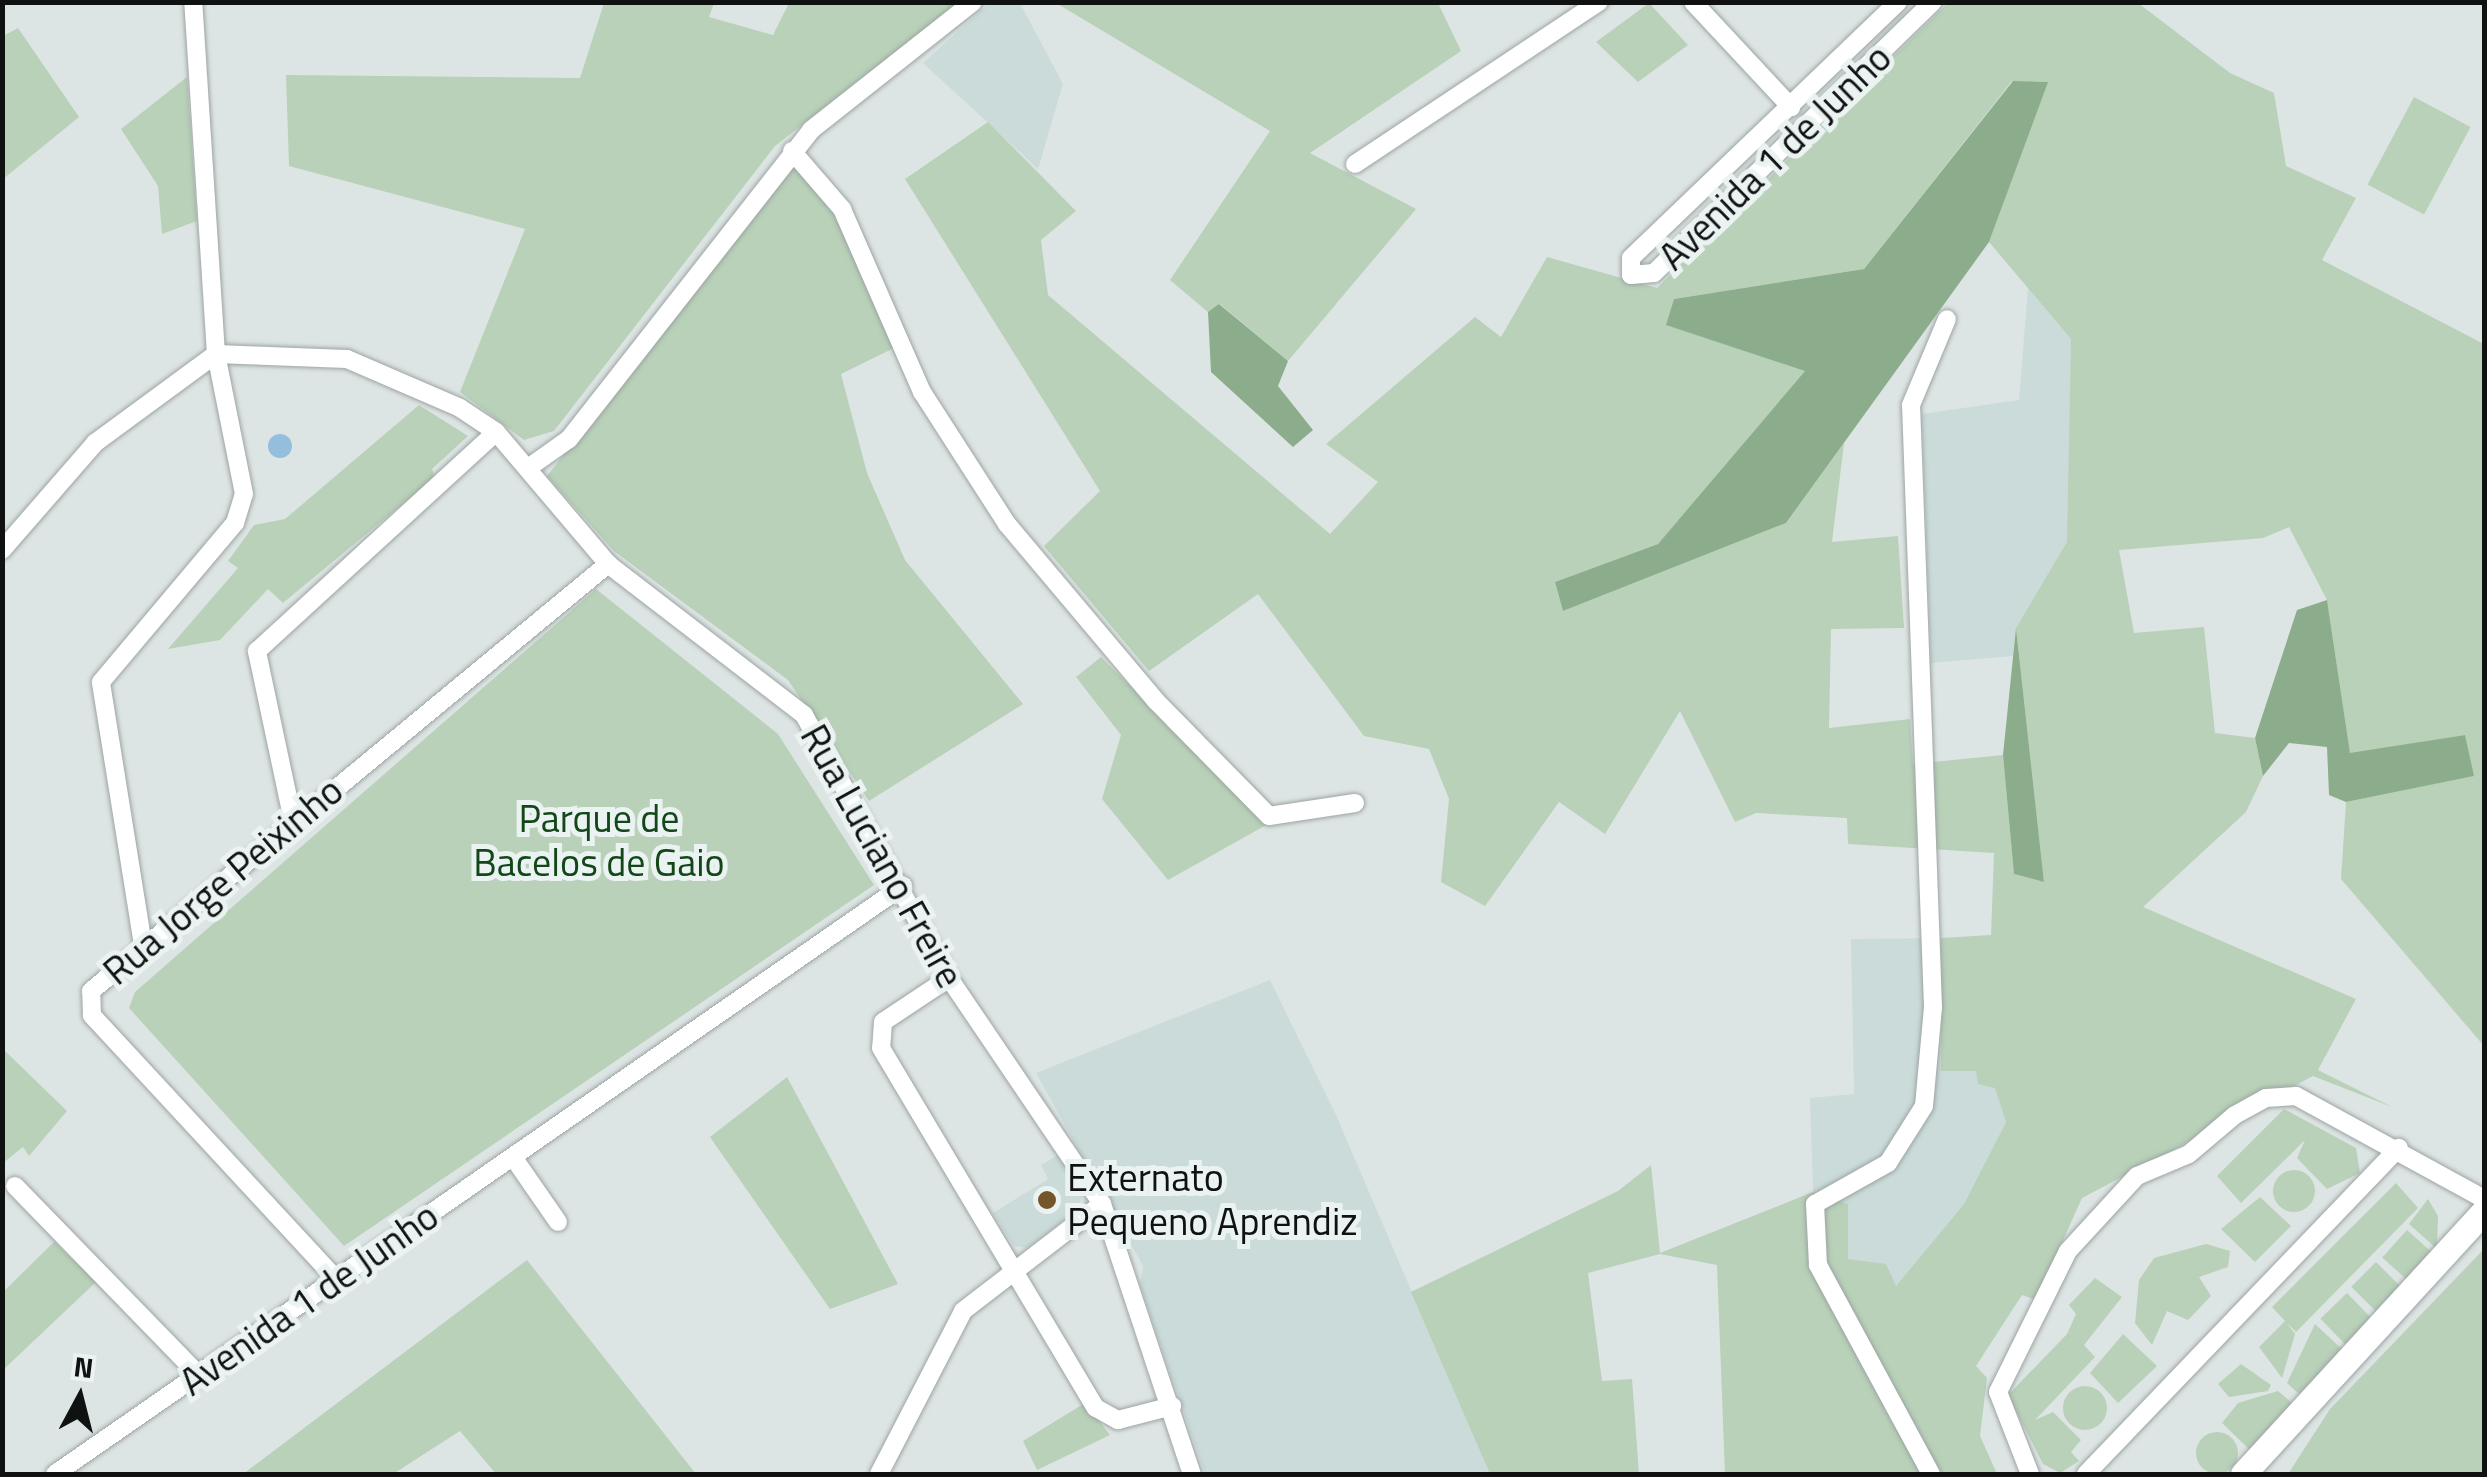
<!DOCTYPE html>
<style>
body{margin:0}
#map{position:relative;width:2487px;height:1477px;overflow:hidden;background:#dde5e4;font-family:"Titillium Web",sans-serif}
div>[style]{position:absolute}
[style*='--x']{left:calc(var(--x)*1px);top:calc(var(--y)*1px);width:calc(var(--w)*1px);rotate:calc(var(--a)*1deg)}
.built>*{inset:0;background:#cadbda}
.green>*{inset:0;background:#b8d1b8;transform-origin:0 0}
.round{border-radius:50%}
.forest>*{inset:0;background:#8bad8b}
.water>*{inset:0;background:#94bedc}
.roads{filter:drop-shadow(0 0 2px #9da4a3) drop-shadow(0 0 2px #9da4a3)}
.street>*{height:18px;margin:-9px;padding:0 9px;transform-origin:9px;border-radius:9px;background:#fff}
.secondary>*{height:25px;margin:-12.5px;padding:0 12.5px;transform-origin:12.5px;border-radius:12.5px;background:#fff}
.dots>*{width:28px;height:28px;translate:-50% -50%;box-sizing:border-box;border:5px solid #eaf2f2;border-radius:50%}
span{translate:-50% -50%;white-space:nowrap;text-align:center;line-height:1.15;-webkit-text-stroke:10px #eaf2f2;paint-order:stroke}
.street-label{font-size:38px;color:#101212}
.park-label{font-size:38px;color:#134619}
.poi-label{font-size:38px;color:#101212}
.left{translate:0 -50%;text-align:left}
.frame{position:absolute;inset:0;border:5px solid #101212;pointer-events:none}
.north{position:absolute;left:30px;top:1347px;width:100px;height:100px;-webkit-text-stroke:8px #eaf2f2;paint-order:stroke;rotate:7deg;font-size:28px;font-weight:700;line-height:40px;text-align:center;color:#101212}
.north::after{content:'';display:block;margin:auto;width:35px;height:45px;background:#101212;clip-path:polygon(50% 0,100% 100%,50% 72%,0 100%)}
</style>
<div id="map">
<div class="built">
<div style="clip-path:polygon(989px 3px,1020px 3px,1063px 84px,1038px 169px,923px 63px)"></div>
<div style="clip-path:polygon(2028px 288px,2071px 339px,2068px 542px,2016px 628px,2013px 656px,1931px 663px,1922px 414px,2019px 400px)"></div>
<div style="clip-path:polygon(1941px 938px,1941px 1071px,1976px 1071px,1995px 1087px,2006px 1122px,1964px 1204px,1896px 1286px,1847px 1259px,1848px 1205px,1813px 1192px,1810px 1098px,1854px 1094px,1851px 939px)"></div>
<div style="clip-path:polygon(1270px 980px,1336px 1115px,1490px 1474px,1205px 1474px,1140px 1284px,1143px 1266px,1036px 1073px)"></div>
<div style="clip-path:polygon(1060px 1154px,1082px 1191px,1079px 1209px,1027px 1248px,1014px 1246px,993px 1213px,1048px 1179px,1041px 1165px)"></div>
</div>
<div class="green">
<div style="clip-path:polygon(604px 3px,714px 3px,709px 17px,773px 35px,789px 3px,959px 3px,775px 146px,554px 431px,524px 440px,460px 392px,525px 229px,289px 166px,286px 75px,580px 78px)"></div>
<div style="clip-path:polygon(1056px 3px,1438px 3px,1461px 51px,1310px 153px,1416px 209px,1288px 361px,1220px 304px,1208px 312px,1170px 280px,1270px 131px)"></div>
<div style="clip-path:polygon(1649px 3px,1688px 45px,1638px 82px,1596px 42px)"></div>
<div style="clip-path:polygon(evenodd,1948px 3px,2138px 3px,2230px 73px,2274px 93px,2286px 166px,2356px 198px,2322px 260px,2484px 344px,2484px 1046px,2341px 879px,2346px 802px,2473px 776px,2465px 735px,2350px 754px,2327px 600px,2289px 527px,2263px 538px,2119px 550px,2134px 633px,2204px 627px,2215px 733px,2255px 738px,2263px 776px,2246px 812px,2143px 907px,2356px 999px,2318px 1070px,2392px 1107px,2313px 1076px,2082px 1198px,2036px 1300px,2022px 1295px,1976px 1366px,1987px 1378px,1980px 1436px,1997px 1474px,1725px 1474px,1717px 1265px,1660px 1254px,1588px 1273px,1602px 1381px,1632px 1379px,1639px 1474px,1490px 1474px,1411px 1292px,1618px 1191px,1651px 1165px,1660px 1253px,1813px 1192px,1848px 1204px,1848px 1259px,1886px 1264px,1896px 1286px,1964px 1204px,2006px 1122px,1995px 1088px,1978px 1084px,1976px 1071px,1941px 1071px,1941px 938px,1991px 935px,1994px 853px,1848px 844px,1847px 818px,1756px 813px,1735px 822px,1680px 711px,1605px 834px,1559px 802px,1485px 906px,1441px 882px,1449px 799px,1429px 749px,1364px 736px,1258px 594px,1149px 671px,1044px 546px,1100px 491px,905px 179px,988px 122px,1076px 211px,1041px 240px,1048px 295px,1330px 534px,1378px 482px,1326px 444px,1475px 317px,1501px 337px,1547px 257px,1657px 288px,1948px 3px,2012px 81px,2047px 82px,1989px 242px,2071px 339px,2067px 542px,2016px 628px,2044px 882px,2014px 874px,2003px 755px,1913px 764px,1910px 719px,1829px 728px,1831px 629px,1904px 628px,1898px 536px,1832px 542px,1844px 443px,1786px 523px,1563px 611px,1555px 582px,1658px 544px,1806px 370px,1667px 325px,1674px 299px,1864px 269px,2012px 81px)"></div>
<div style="clip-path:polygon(18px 28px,79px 117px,3px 179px,3px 36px)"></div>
<div style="clip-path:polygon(187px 77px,197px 221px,162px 234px,158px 186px,121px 129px)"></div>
<div style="left:2414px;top:97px;width:64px;height:99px;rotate:28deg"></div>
<div style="clip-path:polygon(791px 164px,834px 213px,894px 348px,841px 374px,867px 473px,905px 560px,1023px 704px,869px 801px,788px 680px,614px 551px,547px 476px)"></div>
<div style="clip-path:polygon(419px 405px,468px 436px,432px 469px,435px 477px,283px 603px,268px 589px,220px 640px,168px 649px,238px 568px,228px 561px,254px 525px,285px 519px)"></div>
<div style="clip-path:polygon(596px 589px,778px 734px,874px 885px,344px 1246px,129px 1008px,135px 992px)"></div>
<div style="clip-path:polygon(1101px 657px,1268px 824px,1168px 880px,1102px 799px,1121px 735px,1076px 677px)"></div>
<div style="clip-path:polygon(3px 1049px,67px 1111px,29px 1156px,23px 1147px,3px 1163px)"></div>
<div style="clip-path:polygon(787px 1077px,898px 1284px,830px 1309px,710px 1137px)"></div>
<div style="clip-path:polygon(2284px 1109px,2356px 1148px,2360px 1173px,2327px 1189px,2297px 1158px,2305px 1140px,2241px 1203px,2217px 1176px)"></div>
<div class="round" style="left:2273px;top:1170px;width:42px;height:42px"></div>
<div style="clip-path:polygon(2396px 1183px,2418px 1208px,2296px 1332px,2287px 1323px,2295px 1334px,2282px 1378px,2259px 1347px,2285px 1321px,2272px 1307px)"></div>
<div style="clip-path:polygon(2260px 1197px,2291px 1226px,2255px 1262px,2221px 1229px)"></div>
<div style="clip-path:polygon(2428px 1199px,2438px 1216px,2437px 1249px,2409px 1224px)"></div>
<div style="left:2407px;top:1230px;width:36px;height:37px;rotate:42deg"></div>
<div style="clip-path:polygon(54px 1242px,96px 1282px,3px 1370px,3px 1292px)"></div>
<div style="clip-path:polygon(2206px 1244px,2230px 1251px,2228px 1267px,2199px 1277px,2211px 1296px,2188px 1320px,2167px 1311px,2152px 1345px,2135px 1323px,2139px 1280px,2154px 1258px)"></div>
<div style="clip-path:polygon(2484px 1249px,2484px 1474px,2288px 1474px,2330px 1409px)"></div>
<div style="clip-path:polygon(527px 1260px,696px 1474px,496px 1474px,460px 1431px,393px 1474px,243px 1474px)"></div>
<div style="left:2376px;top:1262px;width:34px;height:35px;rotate:45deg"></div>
<div style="clip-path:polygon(2095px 1278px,2122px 1297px,2084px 1345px,2095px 1357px,2035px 1420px,2053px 1412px,2081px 1440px,2071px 1452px,2079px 1461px,2060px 1473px,2043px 1464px,2008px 1395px,2067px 1334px,2076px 1314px,2069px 1305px)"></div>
<div style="left:2347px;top:1293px;width:37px;height:37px;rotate:46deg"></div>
<div style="clip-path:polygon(2315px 1324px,2344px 1351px,2299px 1394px,2287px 1383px)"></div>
<div style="clip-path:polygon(2123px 1334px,2157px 1366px,2118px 1403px,2090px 1373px)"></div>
<div style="clip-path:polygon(2241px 1364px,2271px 1385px,2268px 1391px,2229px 1397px,2218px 1384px)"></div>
<div class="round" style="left:2063px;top:1386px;width:44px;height:44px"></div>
<div style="clip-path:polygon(2278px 1391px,2292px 1403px,2250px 1450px,2222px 1423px,2238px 1403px)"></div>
<div style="clip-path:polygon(1085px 1403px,1110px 1435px,1037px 1470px,1023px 1441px)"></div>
<div class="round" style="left:2196px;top:1432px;width:42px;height:42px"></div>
</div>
<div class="forest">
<div style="clip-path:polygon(2013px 81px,2048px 82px,1989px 242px,1786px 523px,1563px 611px,1555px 582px,1658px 544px,1805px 371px,1666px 325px,1674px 299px,1864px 269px)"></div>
<div style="clip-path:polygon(1219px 304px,1288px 361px,1278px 386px,1313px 430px,1293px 447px,1211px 372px,1208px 312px)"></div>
<div style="clip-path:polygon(2327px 600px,2350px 753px,2465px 735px,2474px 776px,2346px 802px,2329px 795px,2327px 747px,2289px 743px,2263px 776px,2255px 738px,2297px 610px)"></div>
<div style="clip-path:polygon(2016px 628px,2044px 882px,2014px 874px,2003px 755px)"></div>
</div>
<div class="water">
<div class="round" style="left:268px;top:434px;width:24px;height:24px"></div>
</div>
<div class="roads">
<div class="street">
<div style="--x:1693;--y:2;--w:144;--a:47"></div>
<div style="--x:1898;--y:2;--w:370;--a:136.2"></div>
<div style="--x:1631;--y:258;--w:17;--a:90"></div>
<div style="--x:1631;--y:275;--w:23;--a:-5"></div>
<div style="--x:1654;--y:273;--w:389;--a:-44.2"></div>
<div style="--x:792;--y:151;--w:77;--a:49.2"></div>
<div style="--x:842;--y:209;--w:200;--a:66.4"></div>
<div style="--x:922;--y:392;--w:157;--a:57.2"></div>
<div style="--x:1007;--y:524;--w:231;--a:49.9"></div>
<div style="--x:1156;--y:701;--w:161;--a:45.5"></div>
<div style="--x:1269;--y:816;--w:87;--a:-8.6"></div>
<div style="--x:1355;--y:164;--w:293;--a:-33.6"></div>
<div style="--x:216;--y:354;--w:131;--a:2.2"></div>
<div style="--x:347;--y:359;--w:123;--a:23.4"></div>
<div style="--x:460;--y:408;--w:43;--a:33.7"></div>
<div style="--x:496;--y:432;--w:173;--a:49.7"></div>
<div style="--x:608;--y:564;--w:247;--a:37.6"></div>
<div style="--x:804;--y:715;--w:300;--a:61.1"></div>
<div style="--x:949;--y:978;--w:273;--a:55.9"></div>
<div style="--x:1102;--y:1204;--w:285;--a:71.6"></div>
<div style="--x:528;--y:468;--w:50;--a:-35.3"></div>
<div style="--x:569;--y:439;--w:392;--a:-51.9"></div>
<div style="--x:811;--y:130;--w:206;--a:-38.3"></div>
<div style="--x:2;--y:550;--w:142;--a:-49"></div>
<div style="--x:95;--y:443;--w:150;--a:-36.3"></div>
<div style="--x:293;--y:821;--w:174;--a:-102"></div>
<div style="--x:257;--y:651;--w:324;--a:-42.5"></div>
<div style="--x:143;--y:945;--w:266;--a:-99.1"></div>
<div style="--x:101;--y:682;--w:208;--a:-49.9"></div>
<div style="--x:235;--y:523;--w:30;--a:-73"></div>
<div style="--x:244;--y:494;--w:143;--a:-101.3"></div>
<div style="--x:216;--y:354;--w:353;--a:-93.7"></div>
<div style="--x:949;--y:978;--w:79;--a:146.3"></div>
<div style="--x:883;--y:1022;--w:26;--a:94"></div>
<div style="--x:881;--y:1048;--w:419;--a:59.2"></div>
<div style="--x:1096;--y:1408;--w:25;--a:29"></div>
<div style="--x:1118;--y:1420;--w:56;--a:-14.5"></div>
<div style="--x:513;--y:1157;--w:79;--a:55.3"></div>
<div style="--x:15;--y:1186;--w:264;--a:45.8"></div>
<div style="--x:337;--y:1280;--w:361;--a:-132.8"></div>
<div style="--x:92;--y:1015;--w:24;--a:-92"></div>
<div style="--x:91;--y:991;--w:671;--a:-39.55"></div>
<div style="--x:55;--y:1474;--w:1032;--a:-34.74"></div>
<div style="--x:879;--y:1474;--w:183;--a:-62.7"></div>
<div style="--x:963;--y:1311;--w:175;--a:-37.6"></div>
<div style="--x:1931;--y:1474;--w:238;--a:-118.4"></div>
<div style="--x:1818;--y:1265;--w:61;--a:-92.8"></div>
<div style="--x:1815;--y:1204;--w:84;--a:-29.3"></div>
<div style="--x:1888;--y:1163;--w:67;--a:-57.7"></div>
<div style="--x:1924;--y:1106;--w:99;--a:-84.8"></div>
<div style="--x:1933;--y:1007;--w:602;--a:-92.09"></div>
<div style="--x:1911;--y:405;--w:93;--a:-67.3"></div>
<div style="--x:2030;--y:1474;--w:88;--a:-111.3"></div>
<div style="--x:1998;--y:1392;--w:157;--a:-63.6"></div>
<div style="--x:2068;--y:1251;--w:102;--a:-47.4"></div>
<div style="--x:2137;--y:1176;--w:56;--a:-22.9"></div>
<div style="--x:2189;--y:1154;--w:60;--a:-40.3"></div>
<div style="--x:2235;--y:1115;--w:35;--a:-29"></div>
<div style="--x:2266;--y:1098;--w:30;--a:-4"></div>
<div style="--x:2296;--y:1096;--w:214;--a:28.7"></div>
<div style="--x:2086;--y:1474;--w:452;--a:-46.2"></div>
</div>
<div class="secondary">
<div style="--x:2243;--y:1474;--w:357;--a:-47.5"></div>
</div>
</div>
<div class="dots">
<div style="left:1047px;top:1200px;background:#74562a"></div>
</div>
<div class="street-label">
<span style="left:1775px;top:157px;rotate:-44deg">Avenida 1 de Junho</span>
<span style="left:882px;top:856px;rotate:61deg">Rua Luciano Freire</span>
<span style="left:223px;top:881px;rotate:-40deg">Rua Jorge Peixinho</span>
<span style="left:309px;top:1299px;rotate:-35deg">Avenida 1 de Junho</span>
</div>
<div class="park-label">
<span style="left:599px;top:841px">Parque de<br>Bacelos de Gaio</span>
</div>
<div class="poi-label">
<span class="left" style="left:1067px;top:1200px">Externato<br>Pequeno Aprendiz</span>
</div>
<div class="frame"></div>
<div class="north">N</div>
</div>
